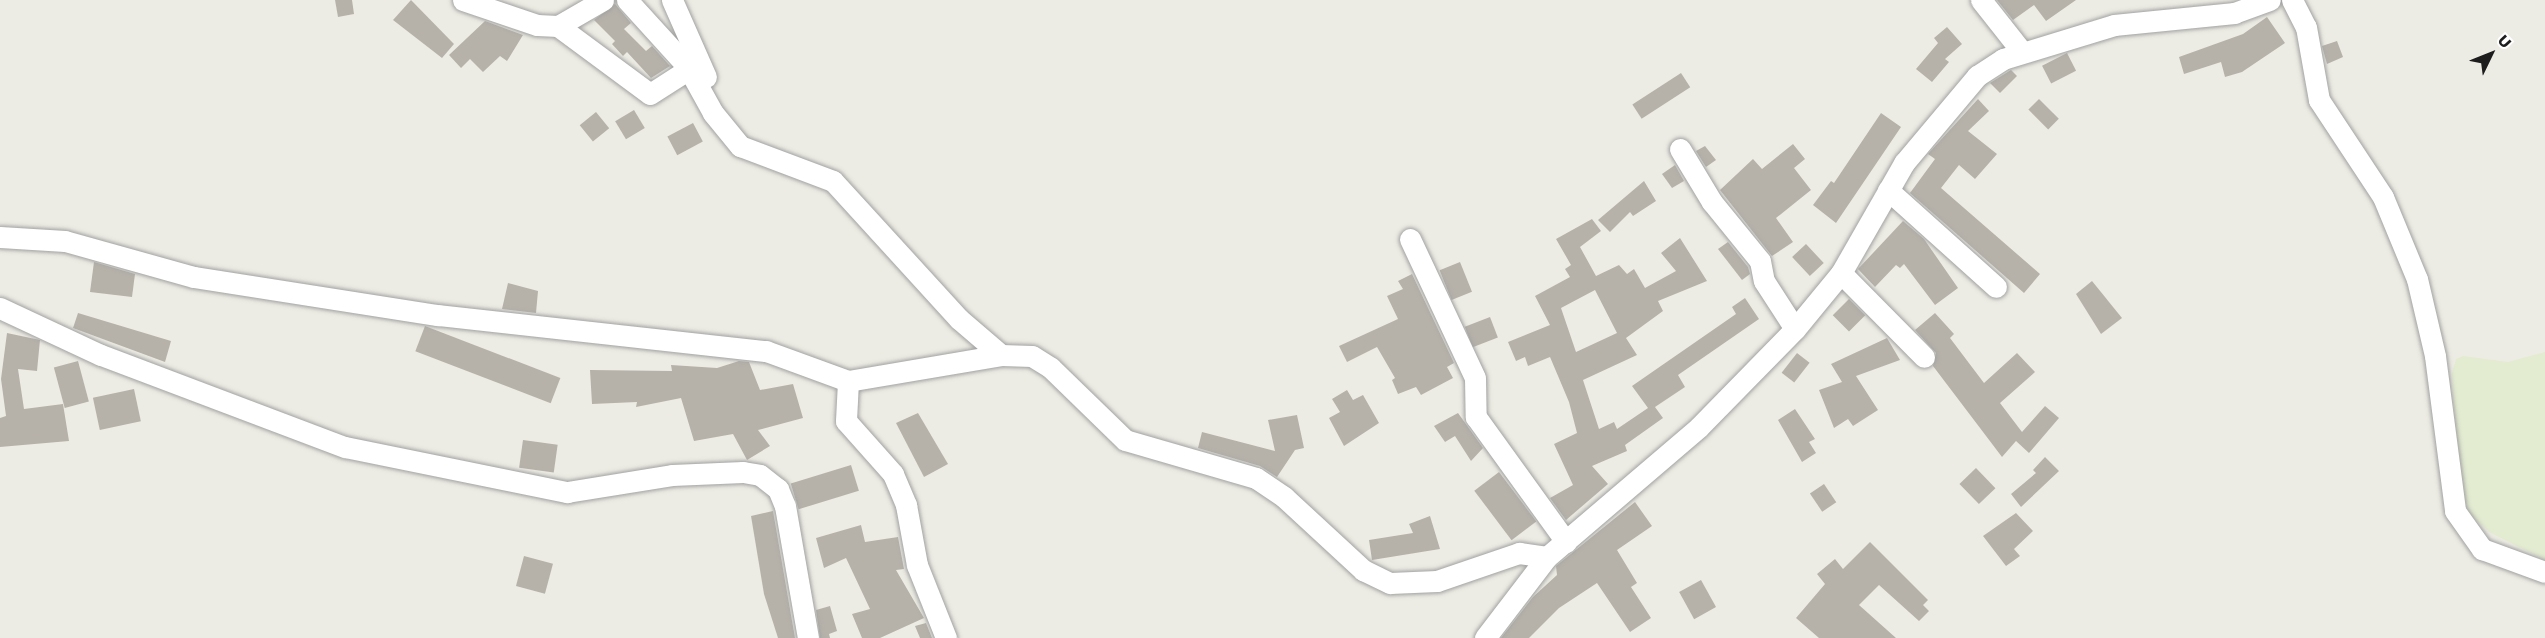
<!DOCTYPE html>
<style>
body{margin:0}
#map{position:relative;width:2545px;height:638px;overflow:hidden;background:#edece4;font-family:"Work Sans",sans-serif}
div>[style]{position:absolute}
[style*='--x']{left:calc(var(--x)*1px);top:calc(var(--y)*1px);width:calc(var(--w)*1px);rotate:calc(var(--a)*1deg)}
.farmland>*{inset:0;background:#e3ebd1}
.building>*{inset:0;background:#b6b2aa;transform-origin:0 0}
.roads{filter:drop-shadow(0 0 2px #a1a1a1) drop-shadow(0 0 2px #a1a1a1)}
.street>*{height:21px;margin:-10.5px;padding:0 10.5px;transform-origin:10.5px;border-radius:10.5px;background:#fff}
span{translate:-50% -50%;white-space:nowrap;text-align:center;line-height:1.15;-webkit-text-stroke:6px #fff;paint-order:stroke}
.north{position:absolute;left:2461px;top:24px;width:60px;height:60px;-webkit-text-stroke:4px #fff;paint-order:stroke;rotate:47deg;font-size:16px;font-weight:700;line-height:24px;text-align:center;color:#1d1d1d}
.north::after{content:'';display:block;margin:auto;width:21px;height:27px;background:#1d1d1d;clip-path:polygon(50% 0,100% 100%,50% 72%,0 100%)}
</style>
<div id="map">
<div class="farmland">
<div style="clip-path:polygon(2545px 352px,2545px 560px,2491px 533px,2471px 516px,2459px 489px,2452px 373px,2456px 359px,2463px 356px,2508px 362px)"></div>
</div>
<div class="building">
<div style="clip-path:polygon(335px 0,352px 0,354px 14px,338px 17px)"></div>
<div style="clip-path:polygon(411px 0,454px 44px,442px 58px,393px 20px)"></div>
<div style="clip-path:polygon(1997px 0,2076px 0,2046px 21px,2034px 5px,2013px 20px)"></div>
<div style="clip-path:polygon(615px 4px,631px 23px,624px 29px,646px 51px,652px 46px,670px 66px,651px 78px,627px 52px,623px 56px,612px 44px,615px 41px,594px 20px)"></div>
<div style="clip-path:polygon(2267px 17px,2285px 43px,2242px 72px,2225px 77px,2221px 62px,2184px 74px,2179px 57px,2243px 34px)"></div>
<div style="clip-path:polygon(485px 21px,523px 35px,507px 61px,500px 56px,483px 72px,470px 59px,461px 68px,449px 55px)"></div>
<div style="clip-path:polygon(1947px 27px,1962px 44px,1945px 59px,1949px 62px,1932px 82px,1916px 69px,1938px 43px,1934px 38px)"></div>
<div style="clip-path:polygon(2337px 41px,2343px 57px,2327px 64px,2322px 46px)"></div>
<div style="left:2067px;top:53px;width:20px;height:28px;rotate:63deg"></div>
<div style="clip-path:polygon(2011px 70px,2017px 76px,2000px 93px,1990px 83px)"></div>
<div style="left:1681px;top:73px;width:17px;height:58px;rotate:57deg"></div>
<div style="clip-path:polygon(1978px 99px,1989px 111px,1968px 131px,1997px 154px,1975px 179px,1959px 165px,1941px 188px,2040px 274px,2024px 293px,1910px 193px,1935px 159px,1928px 154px)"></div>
<div style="left:2039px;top:99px;width:28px;height:15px;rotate:45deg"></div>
<div style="left:634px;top:110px;width:21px;height:22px;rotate:59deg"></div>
<div style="left:596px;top:112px;width:21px;height:21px;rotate:51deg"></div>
<div style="clip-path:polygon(1881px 113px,1901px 127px,1836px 223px,1813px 205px,1831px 181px,1834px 183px)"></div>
<div style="left:693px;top:123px;width:21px;height:29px;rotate:62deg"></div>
<div style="clip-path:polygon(1793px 144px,1805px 159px,1794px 168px,1811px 190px,1776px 218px,1793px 242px,1772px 256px,1720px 190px,1753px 159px,1762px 169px)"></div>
<div style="clip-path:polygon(1705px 146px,1716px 160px,1706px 167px,1696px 151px)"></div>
<div style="clip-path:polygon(1675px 165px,1684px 181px,1672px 188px,1662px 174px)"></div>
<div style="clip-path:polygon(1644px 181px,1656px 201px,1633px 216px,1630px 212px,1610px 232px,1598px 220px)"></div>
<div style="clip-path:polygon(evenodd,1592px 219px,1601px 231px,1580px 247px,1596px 276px,1619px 265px,1627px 274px,1634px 269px,1645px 288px,1676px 271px,1661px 253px,1680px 238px,1707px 281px,1658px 301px,1663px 311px,1626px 338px,1637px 355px,1583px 380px,1599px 429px,1614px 422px,1617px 429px,1648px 408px,1632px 386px,1736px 314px,1732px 307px,1745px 298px,1759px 319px,1678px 375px,1685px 387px,1655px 407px,1663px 418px,1625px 445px,1627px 451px,1592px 466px,1608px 484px,1566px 520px,1550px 498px,1573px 485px,1554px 444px,1577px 433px,1569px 402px,1550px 357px,1528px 366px,1525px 357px,1516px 361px,1508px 342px,1550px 325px,1535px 296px,1570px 277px,1565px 269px,1571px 265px,1556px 239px,1592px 219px,1595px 290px,1617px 333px,1576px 352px,1561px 308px,1595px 290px)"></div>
<div style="clip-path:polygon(1903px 221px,1924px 239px,1958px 288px,1935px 305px,1904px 264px,1900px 268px,1896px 265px,1875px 287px,1858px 269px)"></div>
<div style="clip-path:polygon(1728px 242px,1748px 267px,1750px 274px,1742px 280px,1718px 249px)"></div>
<div style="left:1806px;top:244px;width:26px;height:19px;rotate:47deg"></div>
<div style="clip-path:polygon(94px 262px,135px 274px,132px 297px,90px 292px)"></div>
<div style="left:1460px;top:262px;width:32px;height:22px;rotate:68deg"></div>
<div style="clip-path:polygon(1412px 274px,1454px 363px,1447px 367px,1453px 378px,1421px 395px,1416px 387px,1398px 394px,1392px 380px,1395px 378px,1377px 347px,1347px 362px,1339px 346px,1398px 319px,1387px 296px,1403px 289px,1398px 281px)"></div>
<div style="clip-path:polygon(2092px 281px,2122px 318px,2101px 334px,2076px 294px)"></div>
<div style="clip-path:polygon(508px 283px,538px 291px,536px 313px,502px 309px)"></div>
<div style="left:1849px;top:299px;width:23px;height:23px;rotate:45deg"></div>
<div style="clip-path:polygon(78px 313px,171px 341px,165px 362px,73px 328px)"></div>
<div style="clip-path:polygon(1935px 313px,1954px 334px,1950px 338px,1984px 383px,2017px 353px,2035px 372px,2000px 403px,2022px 432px,2045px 406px,2059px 418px,2029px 453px,2016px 441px,2002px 457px,1933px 366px,1936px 353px,1915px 330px)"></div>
<div style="left:1490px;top:317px;width:22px;height:27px;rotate:69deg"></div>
<div style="left:425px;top:326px;width:145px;height:27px;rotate:21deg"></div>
<div style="clip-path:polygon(7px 333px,40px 340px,37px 371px,18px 369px,24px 409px,63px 404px,69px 441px,0 447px,0 418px,6px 416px,1px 379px)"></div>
<div style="clip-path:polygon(1887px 338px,1900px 360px,1856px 376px,1878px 410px,1853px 426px,1848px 419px,1834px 428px,1819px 390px,1842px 382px,1831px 364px)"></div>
<div style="left:1797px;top:353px;width:16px;height:25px;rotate:38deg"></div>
<div style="left:78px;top:361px;width:42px;height:25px;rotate:75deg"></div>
<div style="clip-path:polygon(739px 361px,749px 362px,760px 390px,793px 384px,803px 418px,758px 430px,770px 446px,747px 460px,733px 434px,694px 441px,681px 398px,636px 407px,637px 402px,592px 404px,590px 370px,672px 371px,671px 365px,717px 368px)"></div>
<div style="left:134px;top:389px;width:33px;height:42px;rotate:78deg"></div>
<div style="clip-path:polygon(1347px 390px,1353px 400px,1363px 395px,1379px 423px,1344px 446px,1329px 418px,1340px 412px,1332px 399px)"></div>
<div style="clip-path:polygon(1795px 409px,1815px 439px,1809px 442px,1816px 453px,1802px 462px,1778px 420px)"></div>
<div style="clip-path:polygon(918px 413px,948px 464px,924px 477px,896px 423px)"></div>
<div style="clip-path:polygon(1458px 413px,1483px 448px,1471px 461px,1455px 436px,1445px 442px,1434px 426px)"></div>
<div style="clip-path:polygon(1297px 415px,1304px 448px,1295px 450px,1277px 477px,1260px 466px,1198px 448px,1202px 432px,1275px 451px,1268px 420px)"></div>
<div style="left:523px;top:440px;width:35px;height:28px;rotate:8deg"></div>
<div style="clip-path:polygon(2045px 457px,2059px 471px,2021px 507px,2011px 494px,2036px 473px,2033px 470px)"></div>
<div style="left:851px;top:465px;width:27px;height:63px;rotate:73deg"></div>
<div style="left:1976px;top:468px;width:28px;height:23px;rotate:46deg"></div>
<div style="left:1499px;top:472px;width:62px;height:31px;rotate:53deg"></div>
<div style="left:1824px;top:484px;width:22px;height:17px;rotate:56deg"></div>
<div style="clip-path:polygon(1635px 502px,1652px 526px,1617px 550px,1637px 583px,1631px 587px,1651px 618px,1630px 632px,1597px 583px,1559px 608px,1529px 638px,1501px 638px,1533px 597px,1557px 575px,1556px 566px)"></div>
<div style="clip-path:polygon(773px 511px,795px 638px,778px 638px,764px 594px,751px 516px)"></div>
<div style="clip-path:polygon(2016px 513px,2033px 531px,2014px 549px,2020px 556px,2006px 566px,1983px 536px)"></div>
<div style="clip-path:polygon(1430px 516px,1440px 549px,1372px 560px,1369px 540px,1413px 533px,1409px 524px)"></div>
<div style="clip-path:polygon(861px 525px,865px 542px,898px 537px,904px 569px,896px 570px,924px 618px,880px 638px,862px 638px,852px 614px,870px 609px,846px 558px,824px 568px,816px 538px)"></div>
<div style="clip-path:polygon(1870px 542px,1928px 600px,1923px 605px,1929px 611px,1919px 621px,1879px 585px,1859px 605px,1896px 638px,1819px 638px,1796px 618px,1825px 584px,1817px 574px,1835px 559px,1843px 569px)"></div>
<div style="left:524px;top:556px;width:30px;height:31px;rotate:15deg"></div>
<div style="left:1701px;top:580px;width:31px;height:25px;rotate:61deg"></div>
<div style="clip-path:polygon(830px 606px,837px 631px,829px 634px,830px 638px,820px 638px,816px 610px)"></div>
<div style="clip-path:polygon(926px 623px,932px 638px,920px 638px,915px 626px)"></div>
</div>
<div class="roads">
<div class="street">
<div style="--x:463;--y:0;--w:78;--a:18.7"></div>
<div style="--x:537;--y:25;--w:21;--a:3"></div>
<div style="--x:558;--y:26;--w:52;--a:-30"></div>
<div style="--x:627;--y:0;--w:89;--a:47.7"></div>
<div style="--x:687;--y:66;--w:54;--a:61"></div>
<div style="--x:713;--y:113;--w:43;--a:50.7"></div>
<div style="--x:740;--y:146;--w:99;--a:20.6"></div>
<div style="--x:833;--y:181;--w:187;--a:47.6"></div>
<div style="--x:959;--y:319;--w:55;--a:40.6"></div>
<div style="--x:672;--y:0;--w:84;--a:66.2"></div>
<div style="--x:1981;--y:0;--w:66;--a:51.7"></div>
<div style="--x:2292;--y:0;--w:30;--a:63"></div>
<div style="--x:2306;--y:27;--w:74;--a:79.9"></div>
<div style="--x:2319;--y:100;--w:116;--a:56.6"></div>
<div style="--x:2383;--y:197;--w:89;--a:67.5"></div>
<div style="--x:2417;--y:279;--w:79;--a:76.8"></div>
<div style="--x:2435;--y:356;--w:156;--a:82.6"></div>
<div style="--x:2455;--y:511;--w:47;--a:54.6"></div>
<div style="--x:2482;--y:549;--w:67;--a:20.1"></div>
<div style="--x:558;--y:26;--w:114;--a:36.5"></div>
<div style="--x:650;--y:94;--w:46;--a:-32.7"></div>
<div style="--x:1680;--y:149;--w:62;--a:58.9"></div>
<div style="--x:1712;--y:202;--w:76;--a:50.9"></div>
<div style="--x:1760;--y:261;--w:20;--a:79"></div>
<div style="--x:1764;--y:281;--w:57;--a:57.1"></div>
<div style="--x:1888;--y:190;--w:145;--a:41.9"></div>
<div style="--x:0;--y:237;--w:65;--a:3.5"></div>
<div style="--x:65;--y:241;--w:134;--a:15.6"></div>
<div style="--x:194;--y:277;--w:247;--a:8.9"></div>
<div style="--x:438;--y:315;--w:330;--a:6.3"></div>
<div style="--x:766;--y:351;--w:87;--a:20.1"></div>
<div style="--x:848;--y:381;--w:155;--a:-9.6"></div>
<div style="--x:1001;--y:355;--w:31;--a:2"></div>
<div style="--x:1032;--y:356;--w:22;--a:32"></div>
<div style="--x:1051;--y:368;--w:103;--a:44.2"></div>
<div style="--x:1125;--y:440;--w:136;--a:16.2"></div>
<div style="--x:1256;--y:478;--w:34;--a:34"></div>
<div style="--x:1284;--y:497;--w:108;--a:42.7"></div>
<div style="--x:1363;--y:570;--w:30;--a:26"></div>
<div style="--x:1390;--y:583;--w:47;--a:-2.4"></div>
<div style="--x:1437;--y:581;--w:87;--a:-18.9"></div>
<div style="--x:1519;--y:553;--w:28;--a:8"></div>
<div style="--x:1410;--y:239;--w:153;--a:64.9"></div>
<div style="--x:1475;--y:378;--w:39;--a:89"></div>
<div style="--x:1476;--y:417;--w:154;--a:54.2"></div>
<div style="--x:1841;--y:273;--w:118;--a:45.3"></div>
<div style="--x:0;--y:308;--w:111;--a:25"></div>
<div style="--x:101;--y:355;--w:261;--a:20.7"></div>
<div style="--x:345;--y:447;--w:227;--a:11.5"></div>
<div style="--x:567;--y:492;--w:106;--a:-9.2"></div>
<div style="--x:672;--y:475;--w:71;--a:-2.4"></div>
<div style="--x:743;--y:472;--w:17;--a:10"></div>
<div style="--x:760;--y:475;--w:23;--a:38"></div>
<div style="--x:778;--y:489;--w:18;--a:68"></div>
<div style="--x:785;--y:506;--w:134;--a:80.1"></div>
<div style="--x:848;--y:381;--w:40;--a:92.9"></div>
<div style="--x:846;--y:421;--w:71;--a:48.4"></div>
<div style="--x:893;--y:474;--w:34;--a:67"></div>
<div style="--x:906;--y:505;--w:61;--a:79.6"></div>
<div style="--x:917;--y:565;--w:79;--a:68.3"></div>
<div style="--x:1485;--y:638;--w:102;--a:-52.6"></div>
<div style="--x:1547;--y:557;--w:200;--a:-40.5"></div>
<div style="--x:1699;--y:427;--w:137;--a:-45.6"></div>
<div style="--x:1795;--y:329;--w:72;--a:-50.6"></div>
<div style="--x:1841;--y:273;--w:127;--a:-60.2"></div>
<div style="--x:1904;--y:163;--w:114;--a:-50"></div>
<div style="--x:1977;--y:76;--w:31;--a:-33"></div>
<div style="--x:2003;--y:59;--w:116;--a:-17"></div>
<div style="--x:2114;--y:25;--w:121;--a:-5.7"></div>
<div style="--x:2234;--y:13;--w:38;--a:-20"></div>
</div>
</div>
<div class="north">U</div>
</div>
